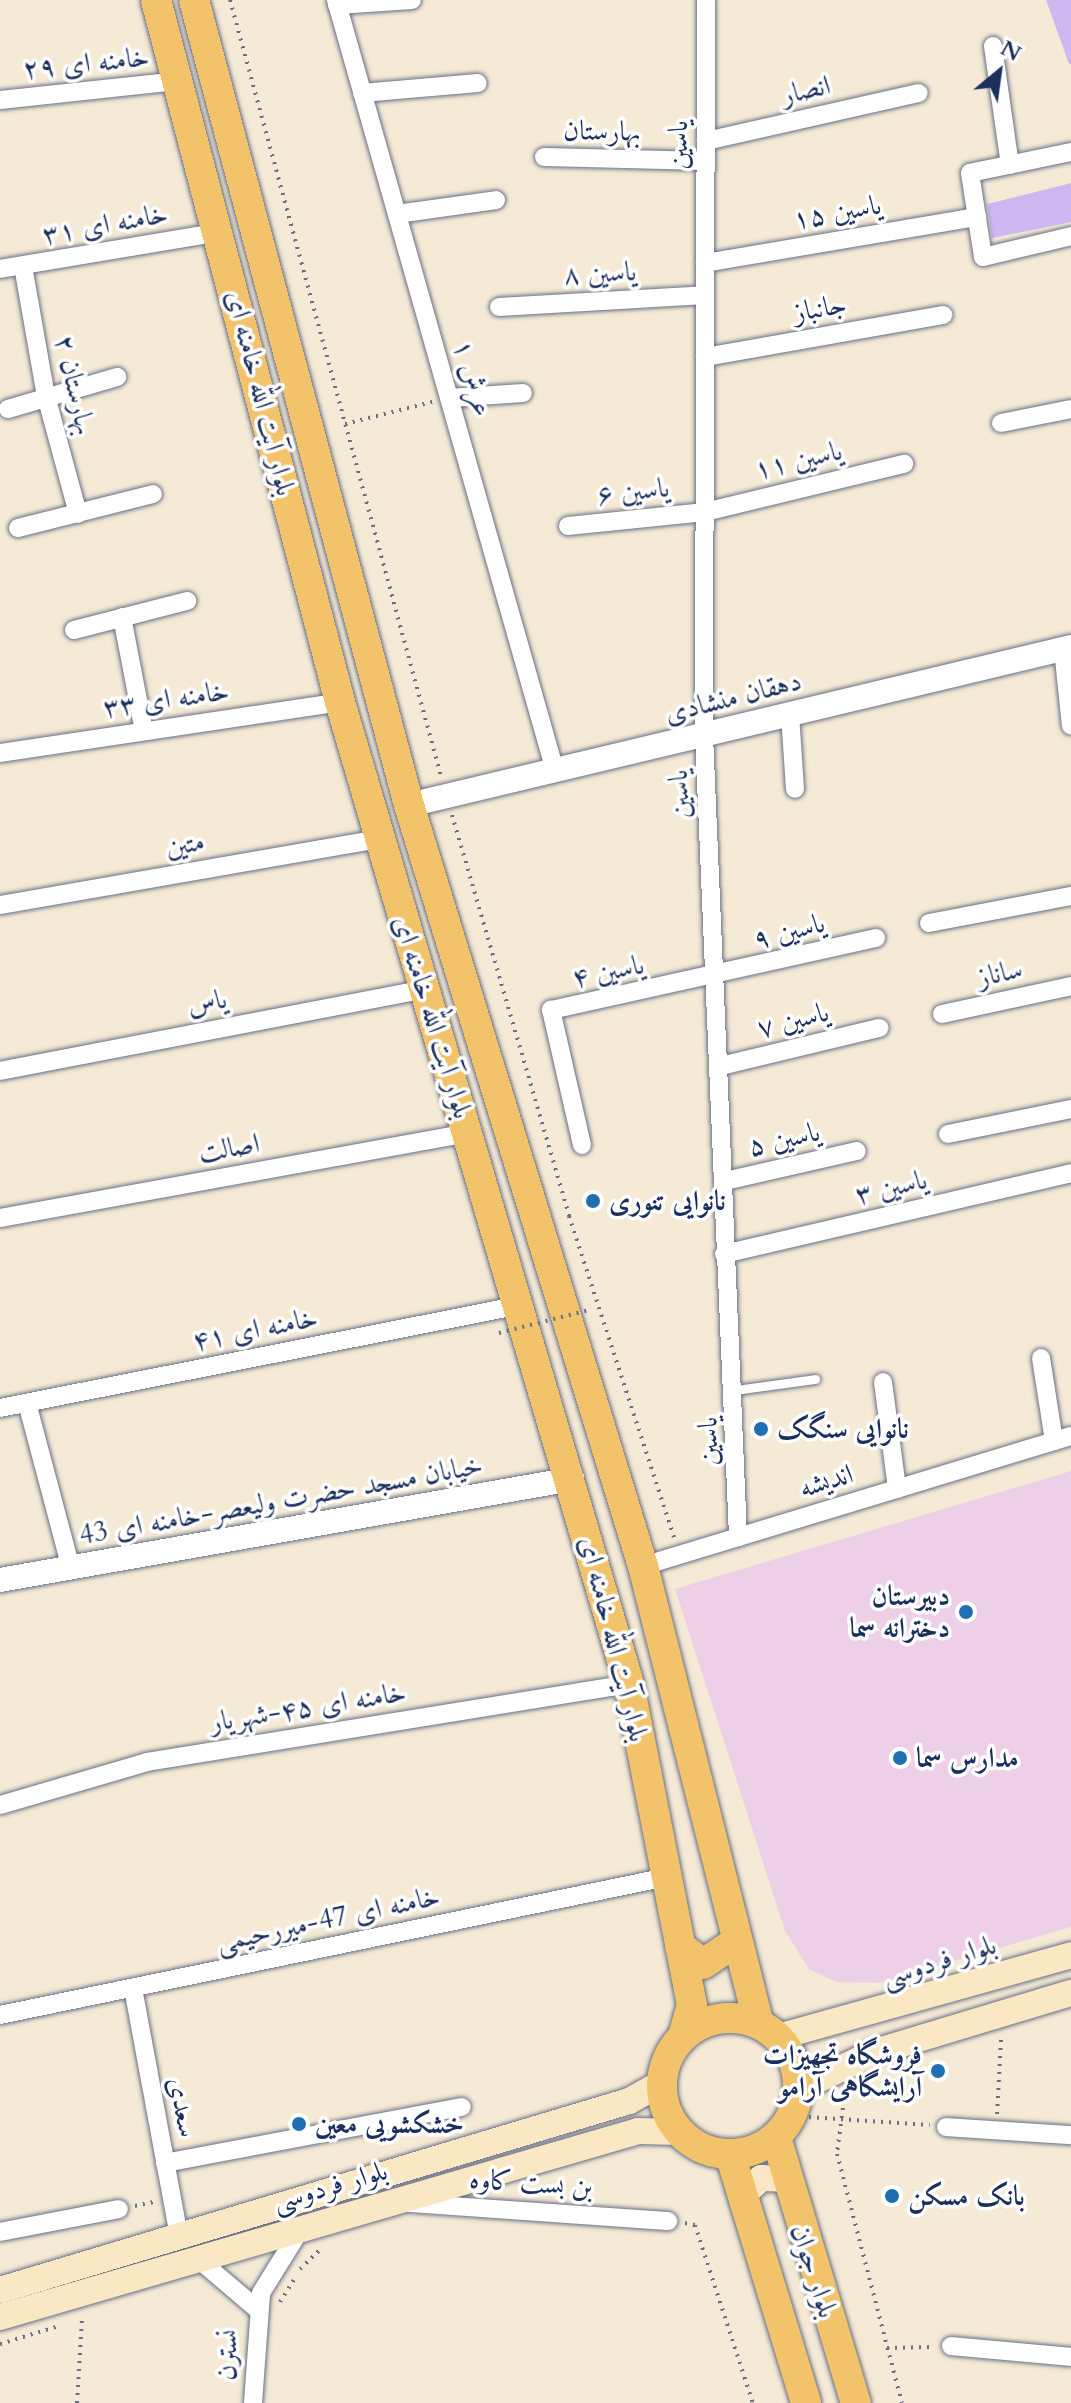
<!DOCTYPE html>
<meta charset="utf-8">
<style>
body{margin:0}
#map{position:relative;width:1071px;height:2403px;overflow:hidden;background:#f5ead5;font-family:Cardo,Amiri,serif}
div>[style]{position:absolute}
[style*='--x']{left:calc(var(--x)*1px);top:calc(var(--y)*1px);width:calc(var(--w)*1px);rotate:calc(var(--a)*1deg)}
.built>*{inset:0;background:#edd0e8}
.building>*{inset:0;background:#cdb8f2}
.path>*{height:4px;margin-top:-2px;transform-origin:0;background:repeating-linear-gradient(90deg,#677088 0 2px,transparent 0 8px)}
.roads{filter:drop-shadow(0 0 2px #677088) drop-shadow(0 0 2px #677088)}
.service>*{height:9px;margin:-4.5px;padding:0 4.5px;transform-origin:4.5px;border-radius:4.5px;background:#fff}
.minor>*{height:18px;margin:-9px;padding:0 9px;transform-origin:9px;border-radius:9px;background:#fff}
.tertiary>*{height:24px;margin:-12px;padding:0 12px;transform-origin:12px;border-radius:12px;background:#fff}
.secondary>*{height:26px;margin:-13px;padding:0 13px;transform-origin:13px;border-radius:13px;background:#fae7c3}
.primary>*{height:30px;margin:-15px;padding:0 15px;transform-origin:15px;border-radius:15px;background:#f2c36a}
.primary>.ring{margin:-15px;padding:0;box-sizing:content-box;background:none;border:30px solid #f2c36a;border-radius:50%}
.path-bridge>*{height:4px;margin-top:-2px;transform-origin:0;background:repeating-linear-gradient(90deg,#677088 0 2px,transparent 0 8px)}
.dots>*{width:22px;height:22px;translate:-50% -50%;box-sizing:border-box;border:4px solid #fff;border-radius:50%}
span{translate:-50% -50%;white-space:nowrap;text-align:center;line-height:1.15;-webkit-text-stroke:7px #fff;paint-order:stroke}
.street-label{font-size:28px;color:#1b2f5e}
.poi-label{font-size:28px;color:#1b2f5e;font-weight:700}
.left{translate:0 -50%;text-align:left}
.right{translate:-100% -50%;text-align:right}
.north{position:absolute;left:959px;top:32px;width:80px;height:80px;-webkit-text-stroke:6px #fff;paint-order:stroke;rotate:29deg;font-size:22px;font-weight:700;line-height:32px;text-align:center;color:#1b2f5e}
.north::after{content:'';display:block;margin:auto;width:28px;height:36px;background:#1b2f5e;clip-path:polygon(50% 0,100% 100%,50% 72%,0 100%)}
</style>
<div id="map">
<div class="built">
<div style="clip-path:polygon(1071px 1471px,1071px 1927px,879px 1983px,836px 1982px,809px 1969px,785px 1931px,675px 1589px)"></div>
</div>
<div class="building">
<div style="clip-path:polygon(1046px 0,1071px 0,1071px 64px,1069px 64px)"></div>
<div style="clip-path:polygon(1071px 183px,1071px 222px,992px 238px,987px 204px)"></div>
</div>
<div class="path">
<div style="--x:230;--y:0;--w:804;--a:74.79"></div>
<div style="--x:345;--y:424;--w:90;--a:-14.2"></div>
<div style="--x:452;--y:815;--w:418;--a:73.7"></div>
<div style="--x:569;--y:1216;--w:338;--a:71.9"></div>
<div style="--x:845;--y:2092;--w:63;--a:97.4"></div>
<div style="--x:837;--y:2154;--w:257;--a:75.4"></div>
<div style="--x:997;--y:2114;--w:75;--a:-86.9"></div>
<div style="--x:793;--y:2116;--w:137;--a:3.8"></div>
<div style="--x:135;--y:2206;--w:19;--a:-12"></div>
<div style="--x:685;--y:2223;--w:10;--a:11"></div>
<div style="--x:695;--y:2225;--w:187;--a:72"></div>
<div style="--x:300;--y:2269;--w:32;--a:-44"></div>
<div style="--x:280;--y:2302;--w:26;--a:-58"></div>
<div style="--x:0;--y:2344;--w:62;--a:-17"></div>
<div style="--x:887;--y:2348;--w:45;--a:-1.3"></div>
<div style="--x:77;--y:2403;--w:84;--a:-86.6"></div>
</div>
<div class="roads">
<div class="service">
<div style="--x:735;--y:1390;--w:81;--a:-7.8"></div>
</div>
<div class="minor">
<div style="--x:336;--y:0;--w:801;--a:74.14"></div>
<div style="--x:706;--y:0;--w:735;--a:90.16"></div>
<div style="--x:704;--y:735;--w:803;--a:87.57"></div>
<div style="--x:337;--y:5;--w:75;--a:-3.8"></div>
<div style="--x:993;--y:46;--w:120;--a:81.9"></div>
<div style="--x:362;--y:93;--w:116;--a:-4.9"></div>
<div style="--x:0;--y:100;--w:178;--a:-6.1"></div>
<div style="--x:706;--y:141;--w:218;--a:-12.7"></div>
<div style="--x:1071;--y:152;--w:103;--a:168.3"></div>
<div style="--x:970;--y:173;--w:85;--a:81.2"></div>
<div style="--x:983;--y:257;--w:90;--a:-13.4"></div>
<div style="--x:544;--y:157;--w:162;--a:1.4"></div>
<div style="--x:397;--y:214;--w:100;--a:-8"></div>
<div style="--x:705;--y:263;--w:276;--a:-9.6"></div>
<div style="--x:23;--y:266;--w:132;--a:80"></div>
<div style="--x:46;--y:396;--w:122;--a:74.8"></div>
<div style="--x:0;--y:269;--w:223;--a:-9.5"></div>
<div style="--x:499;--y:307;--w:206;--a:-3.3"></div>
<div style="--x:705;--y:357;--w:242;--a:-10"></div>
<div style="--x:449;--y:398;--w:74;--a:-3.9"></div>
<div style="--x:8;--y:409;--w:114;--a:-16.4"></div>
<div style="--x:1001;--y:423;--w:71;--a:-11.3"></div>
<div style="--x:568;--y:526;--w:138;--a:-5.8"></div>
<div style="--x:705;--y:512;--w:205;--a:-13.6"></div>
<div style="--x:18;--y:528;--w:139;--a:-14.1"></div>
<div style="--x:122;--y:617;--w:116;--a:79.1"></div>
<div style="--x:74;--y:630;--w:117;--a:-14.4"></div>
<div style="--x:1063;--y:649;--w:77;--a:84.1"></div>
<div style="--x:790;--y:714;--w:75;--a:86.2"></div>
<div style="--x:0;--y:753;--w:344;--a:-8.5"></div>
<div style="--x:0;--y:905;--w:385;--a:-9.9"></div>
<div style="--x:929;--y:923;--w:145;--a:-10.8"></div>
<div style="--x:942;--y:1014;--w:132;--a:-12.2"></div>
<div style="--x:721;--y:1066;--w:163;--a:-13.5"></div>
<div style="--x:0;--y:1071;--w:432;--a:-10.9"></div>
<div style="--x:948;--y:1134;--w:126;--a:-11.5"></div>
<div style="--x:582;--y:1145;--w:139;--a:-102.9"></div>
<div style="--x:551;--y:1010;--w:333;--a:-12.5"></div>
<div style="--x:725;--y:1181;--w:135;--a:-12.8"></div>
<div style="--x:0;--y:1218;--w:476;--a:-10.3"></div>
<div style="--x:724;--y:1254;--w:356;--a:-13.1"></div>
<div style="--x:1041;--y:1358;--w:84;--a:81.1"></div>
<div style="--x:883;--y:1382;--w:108;--a:82.5"></div>
<div style="--x:27;--y:1403;--w:171;--a:75.1"></div>
<div style="--x:0;--y:1408;--w:531;--a:-11.18"></div>
<div style="--x:643;--y:1566;--w:447;--a:-16.9"></div>
<div style="--x:0;--y:1805;--w:153;--a:-16.3"></div>
<div style="--x:147;--y:1762;--w:488;--a:-9.2"></div>
<div style="--x:133;--y:1988;--w:251;--a:79.5"></div>
<div style="--x:0;--y:2015;--w:681;--a:-11.69"></div>
<div style="--x:946;--y:2127;--w:125;--a:3.7"></div>
<div style="--x:165;--y:2163;--w:302;--a:-10.7"></div>
<div style="--x:409;--y:2203;--w:260;--a:4"></div>
<div style="--x:0;--y:2232;--w:121;--a:-10.9"></div>
<div style="--x:197;--y:2258;--w:79;--a:40.4"></div>
<div style="--x:951;--y:2346;--w:121;--a:5.2"></div>
<div style="--x:253;--y:2403;--w:110;--a:-85.8"></div>
<div style="--x:261;--y:2293;--w:78;--a:-58.2"></div>
</div>
<div class="tertiary">
<div style="--x:409;--y:805;--w:681;--a:-13.42"></div>
<div style="--x:0;--y:1580;--w:581;--a:-10.01"></div>
</div>
<div class="secondary">
<div style="--x:778;--y:2037;--w:304;--a:-15.6"></div>
<div style="--x:799;--y:2089;--w:85;--a:-26"></div>
<div style="--x:875;--y:2052;--w:205;--a:-16.8"></div>
<div style="--x:742;--y:2196;--w:26;--a:-43"></div>
<div style="--x:761;--y:2178;--w:25;--a:2"></div>
<div style="--x:0;--y:2290;--w:657;--a:-16.72"></div>
<div style="--x:629;--y:2101;--w:38;--a:-29"></div>
<div style="--x:0;--y:2317;--w:665;--a:-16.25"></div>
<div style="--x:638;--y:2131;--w:42;--a:1.4"></div>
</div>
<div class="primary">
<div style="--x:156;--y:0;--w:726;--a:75.31"></div>
<div style="--x:340;--y:702;--w:1024;--a:73.6"></div>
<div style="--x:629;--y:1684;--w:327;--a:78.9"></div>
<div style="--x:692;--y:2005;--w:32;--a:106"></div>
<div style="--x:194;--y:0;--w:833;--a:75.05"></div>
<div style="--x:409;--y:805;--w:796;--a:72.91"></div>
<div style="--x:643;--y:1566;--w:472;--a:75.8"></div>
<div style="--x:680;--y:1946;--w:29;--a:38"></div>
<div style="--x:703;--y:1964;--w:37;--a:-34"></div>
<div class="ring" style="left:662px;top:2018px;width:106px;height:106px"></div>
<div style="--x:776;--y:2137;--w:278;--a:73.3"></div>
<div style="--x:730;--y:2154;--w:260;--a:73"></div>
</div>
</div>
<div class="path-bridge">
<div style="--x:499;--y:1333;--w:93;--a:-14.3"></div>
</div>
<div class="dots">
<div style="left:593px;top:1201px;background:#1f6fb2"></div>
<div style="left:761px;top:1429px;background:#1f6fb2"></div>
<div style="left:966px;top:1612px;background:#1f6fb2"></div>
<div style="left:900px;top:1758px;background:#1f6fb2"></div>
<div style="left:938px;top:2071px;background:#1f6fb2"></div>
<div style="left:299px;top:2124px;background:#1f6fb2"></div>
<div style="left:892px;top:2196px;background:#1f6fb2"></div>
</div>
<div class="street-label">
<span style="left:86px;top:63px;rotate:-6deg">خامنه ای ۲۹</span>
<span style="left:806px;top:90px;rotate:-13deg">انصار</span>
<span style="left:602px;top:131px;rotate:1deg">بهارستان</span>
<span style="left:678px;top:145px;rotate:-90deg">یاسین</span>
<span style="left:837px;top:212px;rotate:-10deg">یاسین ۱۵</span>
<span style="left:105px;top:224px;rotate:-10deg">خامنه ای ۳۱</span>
<span style="left:600px;top:273px;rotate:-3deg">یاسین ۸</span>
<span style="left:820px;top:308px;rotate:-10deg">جانباز</span>
<span style="left:473px;top:378px;rotate:74deg">عرش ۱</span>
<span style="left:75px;top:385px;rotate:77deg">بهارستان ۲</span>
<span style="left:261px;top:393px;rotate:76deg">بلوار آیت الله خامنه ای</span>
<span style="left:798px;top:460px;rotate:-13deg">یاسین ۱۱</span>
<span style="left:633px;top:491px;rotate:-6deg">یاسین ۶</span>
<span style="left:733px;top:697px;rotate:-14deg">دهقان منشادی</span>
<span style="left:166px;top:699px;rotate:-8deg">خامنه ای ۳۳</span>
<span style="left:679px;top:794px;rotate:-93deg">یاسین</span>
<span style="left:185px;top:844px;rotate:-10deg">متین</span>
<span style="left:789px;top:931px;rotate:-14deg">یاسین ۹</span>
<span style="left:608px;top:971px;rotate:-11deg">یاسین ۴</span>
<span style="left:1000px;top:973px;rotate:-12deg">ساناز</span>
<span style="left:207px;top:1002px;rotate:-11deg">یاس</span>
<span style="left:433px;top:1017px;rotate:73deg">بلوار آیت الله خامنه ای</span>
<span style="left:793px;top:1020px;rotate:-14deg">یاسین ۷</span>
<span style="left:784px;top:1139px;rotate:-13deg">یاسین ۵</span>
<span style="left:229px;top:1148px;rotate:-10deg">اصالت</span>
<span style="left:891px;top:1187px;rotate:-13deg">یاسین ۳</span>
<span style="left:255px;top:1329px;rotate:-11deg">خامنه ای ۴۱</span>
<span style="left:708px;top:1441px;rotate:-91deg">یاسین</span>
<span style="left:826px;top:1481px;rotate:-17deg">اندیشه</span>
<span style="left:281px;top:1500px;rotate:-10deg">خیابان مسجد حضرت ولیعصر-خامنه ای 43</span>
<span style="left:614px;top:1639px;rotate:76deg">بلوار آیت الله خامنه ای</span>
<span style="left:308px;top:1707px;rotate:-9deg">خامنه ای ۴۵-شهریار</span>
<span style="left:328px;top:1919px;rotate:-12deg">خامنه ای 47-میررحیمی</span>
<span style="left:939px;top:1961px;rotate:-17deg">بلوار فردوسی</span>
<span style="left:183px;top:2107px;rotate:79deg">سعدی</span>
<span style="left:531px;top:2183px;rotate:4deg">بن بست کاوه</span>
<span style="left:330px;top:2186px;rotate:-16deg">بلوار فردوسی</span>
<span style="left:814px;top:2271px;rotate:72deg">بلوار جوان</span>
<span style="left:227px;top:2355px;rotate:-88deg">نسترن</span>
</div>
<div class="poi-label">
<span class="left" style="left:609px;top:1201px">نانوایی تنوری</span>
<span class="left" style="left:777px;top:1429px">نانوایی سنگک</span>
<span class="right" style="left:950px;top:1612px">دبیرستان<br>دخترانه سما</span>
<span class="left" style="left:916px;top:1758px">مدارس سما</span>
<span class="right" style="left:922px;top:2071px">فروشگاه تجهیزات<br>آرایشگاهی آرامو</span>
<span class="left" style="left:315px;top:2124px">خشکشویی معین</span>
<span class="left" style="left:908px;top:2196px">بانک مسکن</span>
</div>
<div class="north">N</div>
</div>
